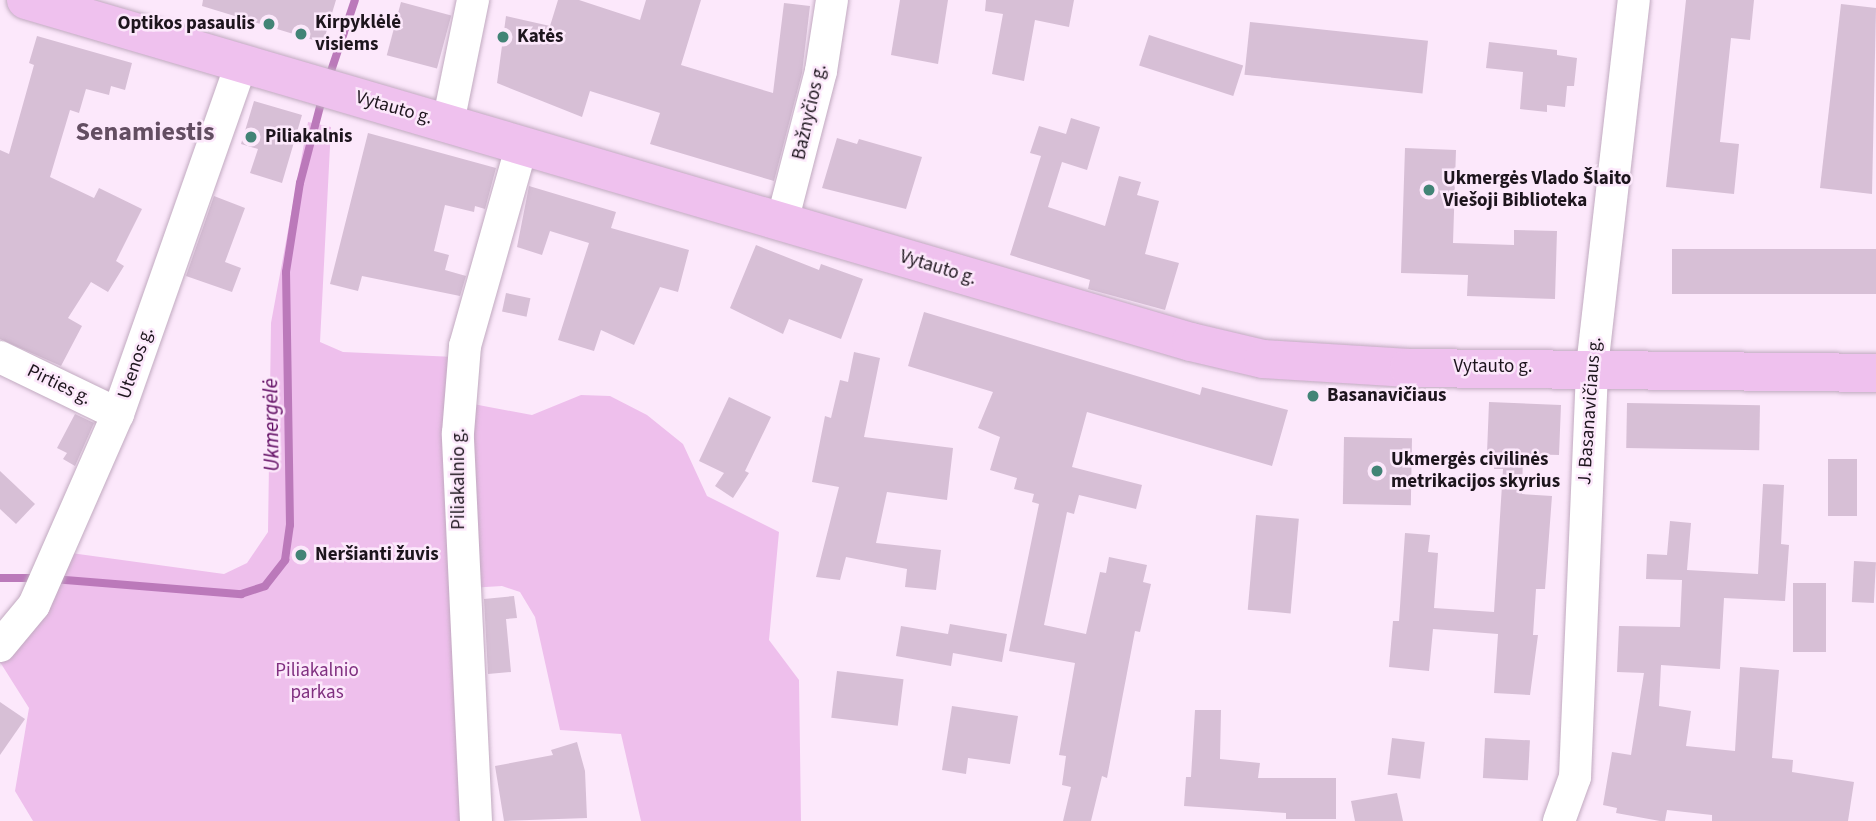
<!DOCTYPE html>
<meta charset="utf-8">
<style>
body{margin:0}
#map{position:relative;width:1876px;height:821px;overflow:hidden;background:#fce8fb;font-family:"Source Sans 3",sans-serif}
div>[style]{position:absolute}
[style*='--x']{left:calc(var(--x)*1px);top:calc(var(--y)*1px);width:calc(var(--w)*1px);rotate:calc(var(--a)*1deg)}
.green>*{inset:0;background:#eebfec}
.stream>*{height:8px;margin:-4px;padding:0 4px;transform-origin:4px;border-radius:4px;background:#bb79ba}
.building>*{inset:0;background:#d7bfd6;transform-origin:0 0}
.roads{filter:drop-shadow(0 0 2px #c1aac0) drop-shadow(0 0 2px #c1aac0)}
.street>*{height:32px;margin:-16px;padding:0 16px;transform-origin:16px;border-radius:16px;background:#fff}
.primary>*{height:38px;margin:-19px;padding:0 19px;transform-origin:19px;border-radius:19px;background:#efc1ee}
.dots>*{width:19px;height:19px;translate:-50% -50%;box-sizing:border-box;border:4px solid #fce8fb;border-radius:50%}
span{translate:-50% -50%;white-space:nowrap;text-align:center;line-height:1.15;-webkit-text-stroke:5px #fce8fb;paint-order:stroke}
.poi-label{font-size:19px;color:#1d151d;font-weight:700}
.left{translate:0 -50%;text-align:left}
.right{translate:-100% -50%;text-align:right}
.street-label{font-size:19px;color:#1d151d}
.park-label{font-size:19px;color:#803080}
.water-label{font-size:21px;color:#5a035c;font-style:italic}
.district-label{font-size:26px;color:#634e62;font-weight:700}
</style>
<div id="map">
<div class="green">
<div style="clip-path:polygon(308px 122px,331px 127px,320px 342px,343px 352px,455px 357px,452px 400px,532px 415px,581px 395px,610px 396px,647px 415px,683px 444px,707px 496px,779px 532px,769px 640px,799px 680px,801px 821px,641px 821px,621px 734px,560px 730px,535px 617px,520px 592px,502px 586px,453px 589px,463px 821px,33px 821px,15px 791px,29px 708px,0 662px,43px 606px,71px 553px,224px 574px,247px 563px,268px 532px,271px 323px)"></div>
</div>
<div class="stream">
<div style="--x:328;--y:80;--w:84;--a:-71.4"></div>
<div style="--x:0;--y:578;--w:37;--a:0"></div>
<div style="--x:53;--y:579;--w:189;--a:4.6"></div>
<div style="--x:241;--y:594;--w:25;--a:-18"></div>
<div style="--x:265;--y:586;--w:33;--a:-52"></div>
<div style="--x:285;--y:560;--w:35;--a:-82"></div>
<div style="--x:290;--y:525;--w:253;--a:-90.9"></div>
<div style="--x:286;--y:272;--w:90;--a:-81.1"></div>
<div style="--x:300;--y:183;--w:87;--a:-75.3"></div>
</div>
<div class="building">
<div style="clip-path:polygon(203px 0,336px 0,323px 43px,202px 6px)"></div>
<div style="clip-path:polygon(558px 0,579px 0,640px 20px,646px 0,701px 0,681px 65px,773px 93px,784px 3px,810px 6px,802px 73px,774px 181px,650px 144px,660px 113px,590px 91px,582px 117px,497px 83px,506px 16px,550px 26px)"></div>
<div style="clip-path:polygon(900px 0,948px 0,938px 64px,891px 55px)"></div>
<div style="clip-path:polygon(986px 0,1074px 0,1069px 27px,1035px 20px,1024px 81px,992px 74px,1003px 14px,985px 11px)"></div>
<div style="clip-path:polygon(1686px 0,1754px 0,1750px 40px,1731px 38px,1720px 142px,1739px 144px,1734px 194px,1666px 187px)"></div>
<div style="left:401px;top:2px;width:52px;height:55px;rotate:15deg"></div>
<div style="clip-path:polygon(1841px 4px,1876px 8px,1872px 194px,1820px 188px)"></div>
<div style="left:1250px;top:22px;width:179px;height:53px;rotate:6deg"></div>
<div style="left:1149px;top:35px;width:99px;height:32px;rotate:18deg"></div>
<div style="clip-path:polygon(37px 36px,132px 63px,125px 90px,111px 86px,109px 95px,86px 89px,79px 113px,70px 110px,50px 177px,94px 198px,99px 188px,142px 209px,116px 261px,124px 266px,108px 292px,91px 282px,68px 318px,82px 326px,61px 366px,0 339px,0 150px,9px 154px,34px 65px,29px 63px)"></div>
<div style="clip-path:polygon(1489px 42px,1557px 50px,1557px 55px,1577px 58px,1574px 86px,1567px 86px,1565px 107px,1547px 105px,1547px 112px,1520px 109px,1523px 72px,1486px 68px)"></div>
<div style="clip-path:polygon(254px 101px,302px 115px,282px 183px,250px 173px,258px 149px,241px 144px)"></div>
<div style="clip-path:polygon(1071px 118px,1100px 127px,1087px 170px,1062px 162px,1048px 207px,1105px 226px,1119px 176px,1141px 182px,1137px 195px,1159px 201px,1145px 254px,1179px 263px,1165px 310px,1088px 289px,1090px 280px,1010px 255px,1041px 156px,1030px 153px,1039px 126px,1066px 134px)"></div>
<div style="clip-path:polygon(368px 133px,496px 168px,485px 209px,475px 206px,474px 212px,445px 205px,434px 251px,449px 255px,445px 270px,466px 276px,460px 296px,362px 276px,358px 291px,330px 284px)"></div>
<div style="clip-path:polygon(837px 138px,857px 144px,859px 139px,922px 157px,906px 209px,822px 188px)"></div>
<div style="clip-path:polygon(1405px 148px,1456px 150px,1453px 243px,1514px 245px,1514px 230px,1557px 231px,1555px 299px,1467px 296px,1468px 275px,1401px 273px)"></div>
<div style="clip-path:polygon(529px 186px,616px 212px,611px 228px,689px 250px,678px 292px,660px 287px,634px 345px,601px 330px,594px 351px,558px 340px,589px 243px,550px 231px,542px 255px,517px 247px)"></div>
<div style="clip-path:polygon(214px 196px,245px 208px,225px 262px,241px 268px,232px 292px,186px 276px)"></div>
<div style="clip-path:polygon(756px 245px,819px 270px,821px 264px,863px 279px,841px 339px,789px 319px,783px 334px,730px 308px)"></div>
<div style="left:1672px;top:249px;width:204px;height:45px"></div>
<div style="left:506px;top:293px;width:25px;height:19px;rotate:12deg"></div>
<div style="clip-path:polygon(924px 312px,1200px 395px,1202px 387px,1288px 410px,1272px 466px,1087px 412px,1072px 467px,1142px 485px,1136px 509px,1079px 495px,1074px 514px,1067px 512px,1044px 625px,1086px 634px,1100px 572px,1106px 573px,1109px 557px,1147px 565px,1143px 582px,1151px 584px,1140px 632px,1135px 631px,1107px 778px,1102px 776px,1091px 821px,1063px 821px,1071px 787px,1062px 785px,1066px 756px,1059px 755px,1075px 663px,1009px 651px,1039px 504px,1032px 502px,1034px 494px,1014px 489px,1017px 478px,990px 470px,1000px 437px,978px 428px,993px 392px,908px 366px)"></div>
<div style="clip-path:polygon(854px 352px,880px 358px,864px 437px,953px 448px,947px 500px,887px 492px,876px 543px,941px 550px,936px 590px,905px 587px,907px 569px,846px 557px,840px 580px,816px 577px,839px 487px,812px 482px,825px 416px,831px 418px,840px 380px,848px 382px)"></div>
<div style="clip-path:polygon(729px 397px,771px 417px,745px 471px,749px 473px,733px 498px,715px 486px,724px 473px,699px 461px)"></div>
<div style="clip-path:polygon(1489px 402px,1561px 405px,1559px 455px,1523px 454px,1522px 494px,1552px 496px,1545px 589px,1536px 589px,1533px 635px,1538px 635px,1530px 695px,1494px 693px,1498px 634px,1433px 629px,1429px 671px,1389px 667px,1393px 621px,1399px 621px,1405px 533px,1430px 535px,1428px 552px,1438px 553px,1434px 608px,1494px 612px,1503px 469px,1494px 469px,1494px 453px,1487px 453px)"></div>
<div style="left:1627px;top:403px;width:133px;height:45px;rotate:1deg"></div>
<div style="clip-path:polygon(75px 414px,94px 423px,75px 466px,63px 459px,67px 453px,57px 448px)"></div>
<div style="left:1344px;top:437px;width:68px;height:67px;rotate:1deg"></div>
<div style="left:1828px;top:459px;width:29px;height:57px"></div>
<div style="clip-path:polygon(0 471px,35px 504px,16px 524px,0 509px)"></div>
<div style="clip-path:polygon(1763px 484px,1784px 485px,1781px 544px,1789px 545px,1785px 601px,1724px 598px,1720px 669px,1661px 665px,1659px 706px,1691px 711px,1686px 746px,1735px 751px,1740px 667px,1779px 670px,1772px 758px,1793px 760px,1792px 772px,1854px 782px,1848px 821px,1712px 821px,1712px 815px,1667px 810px,1665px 821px,1660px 821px,1616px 813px,1617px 808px,1603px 805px,1612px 752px,1631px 755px,1644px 673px,1617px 672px,1619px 626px,1680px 627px,1682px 580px,1646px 579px,1647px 554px,1667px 555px,1670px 521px,1691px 523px,1687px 570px,1758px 574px)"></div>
<div style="left:1256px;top:515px;width:43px;height:95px;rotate:5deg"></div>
<div style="left:1854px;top:561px;width:22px;height:41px;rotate:3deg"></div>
<div style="left:1793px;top:583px;width:33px;height:69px"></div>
<div style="clip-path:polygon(514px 596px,517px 618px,506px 619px,511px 672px,488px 674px,484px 599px)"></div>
<div style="clip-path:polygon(950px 624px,1007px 634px,1002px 662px,953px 653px,951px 666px,896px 656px,901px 626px,948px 634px)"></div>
<div style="left:837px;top:671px;width:67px;height:47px;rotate:7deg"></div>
<div style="clip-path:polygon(0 702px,25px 719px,0 755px)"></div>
<div style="clip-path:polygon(952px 706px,1018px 716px,1010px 764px,968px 758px,966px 774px,942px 770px)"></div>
<div style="clip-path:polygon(1195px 710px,1221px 710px,1220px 759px,1260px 763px,1258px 778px,1336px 778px,1336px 819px,1286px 819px,1286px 813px,1184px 806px,1186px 777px,1191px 777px)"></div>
<div style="left:1392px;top:738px;width:33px;height:37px;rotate:7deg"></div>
<div style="left:1485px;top:738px;width:45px;height:40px;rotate:3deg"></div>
<div style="clip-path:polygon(577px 742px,585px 771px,587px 818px,504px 821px,495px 766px,553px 755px,551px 750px)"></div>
<div style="clip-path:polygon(1397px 793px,1403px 821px,1355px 821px,1351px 801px)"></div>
</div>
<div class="roads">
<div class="street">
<div style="--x:448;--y:123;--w:126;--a:-78.5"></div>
<div style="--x:782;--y:222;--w:156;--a:-75.5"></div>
<div style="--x:821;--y:71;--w:72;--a:-81.2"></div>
<div style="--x:0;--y:357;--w:131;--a:25.8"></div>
<div style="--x:0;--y:646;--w:53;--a:-50.3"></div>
<div style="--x:34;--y:605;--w:209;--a:-66.3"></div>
<div style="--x:118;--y:414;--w:371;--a:-70.6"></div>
<div style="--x:476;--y:821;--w:388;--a:-92.7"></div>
<div style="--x:458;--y:433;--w:87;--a:-85.4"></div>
<div style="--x:465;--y:346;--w:209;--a:-74.2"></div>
<div style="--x:1559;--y:821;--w:47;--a:-70"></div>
<div style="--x:1575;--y:777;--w:410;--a:-87.6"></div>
<div style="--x:1592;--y:367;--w:369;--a:-83.5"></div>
</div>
<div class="primary">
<div style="--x:26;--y:0;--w:1214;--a:16.36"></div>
<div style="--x:1191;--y:342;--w:74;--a:13.3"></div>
<div style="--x:1263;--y:359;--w:146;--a:3.5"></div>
<div style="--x:1409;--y:368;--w:467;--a:0.6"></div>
</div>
</div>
<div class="dots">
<div style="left:269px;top:24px;background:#428476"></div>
<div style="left:301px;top:34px;background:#428476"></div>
<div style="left:503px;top:37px;background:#428476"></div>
<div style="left:251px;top:137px;background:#428476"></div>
<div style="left:1429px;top:190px;background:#428476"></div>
<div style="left:1313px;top:396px;background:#428476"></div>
<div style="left:1377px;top:471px;background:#428476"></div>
<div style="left:301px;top:555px;background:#428476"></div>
</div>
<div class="poi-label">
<span class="left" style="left:315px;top:34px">Kirpyklėlė<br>visiems</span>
<span class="right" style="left:255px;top:24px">Optikos pasaulis</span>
<span class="left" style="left:517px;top:37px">Katės</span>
<span class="left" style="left:265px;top:137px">Piliakalnis</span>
<span class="left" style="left:1443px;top:190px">Ukmergės Vlado Šlaito<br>Viešoji Biblioteka</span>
<span class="left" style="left:1327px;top:396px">Basanavičiaus</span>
<span class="left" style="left:1391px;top:471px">Ukmergės civilinės<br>metrikacijos skyrius</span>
<span class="left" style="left:315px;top:555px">Neršianti žuvis</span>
</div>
<div class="street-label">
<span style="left:394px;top:108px;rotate:16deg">Vytauto g.</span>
<span style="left:810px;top:112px;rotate:-77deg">Bažnyčios g.</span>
<span style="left:938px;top:268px;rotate:17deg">Vytauto g.</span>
<span style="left:136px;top:363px;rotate:-71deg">Utenos g.</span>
<span style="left:1493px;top:367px">Vytauto g.</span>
<span style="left:59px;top:385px;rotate:26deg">Pirties g.</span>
<span style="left:1590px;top:411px;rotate:-86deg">J. Basanavičiaus g.</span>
<span style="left:459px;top:479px;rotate:-90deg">Piliakalnio g.</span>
</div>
<div class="park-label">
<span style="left:317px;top:682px">Piliakalnio<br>parkas</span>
</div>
<div class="water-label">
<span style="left:271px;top:425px;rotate:-91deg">Ukmergėlė</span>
</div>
<div class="district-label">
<span style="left:145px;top:132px">Senamiestis</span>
</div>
</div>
